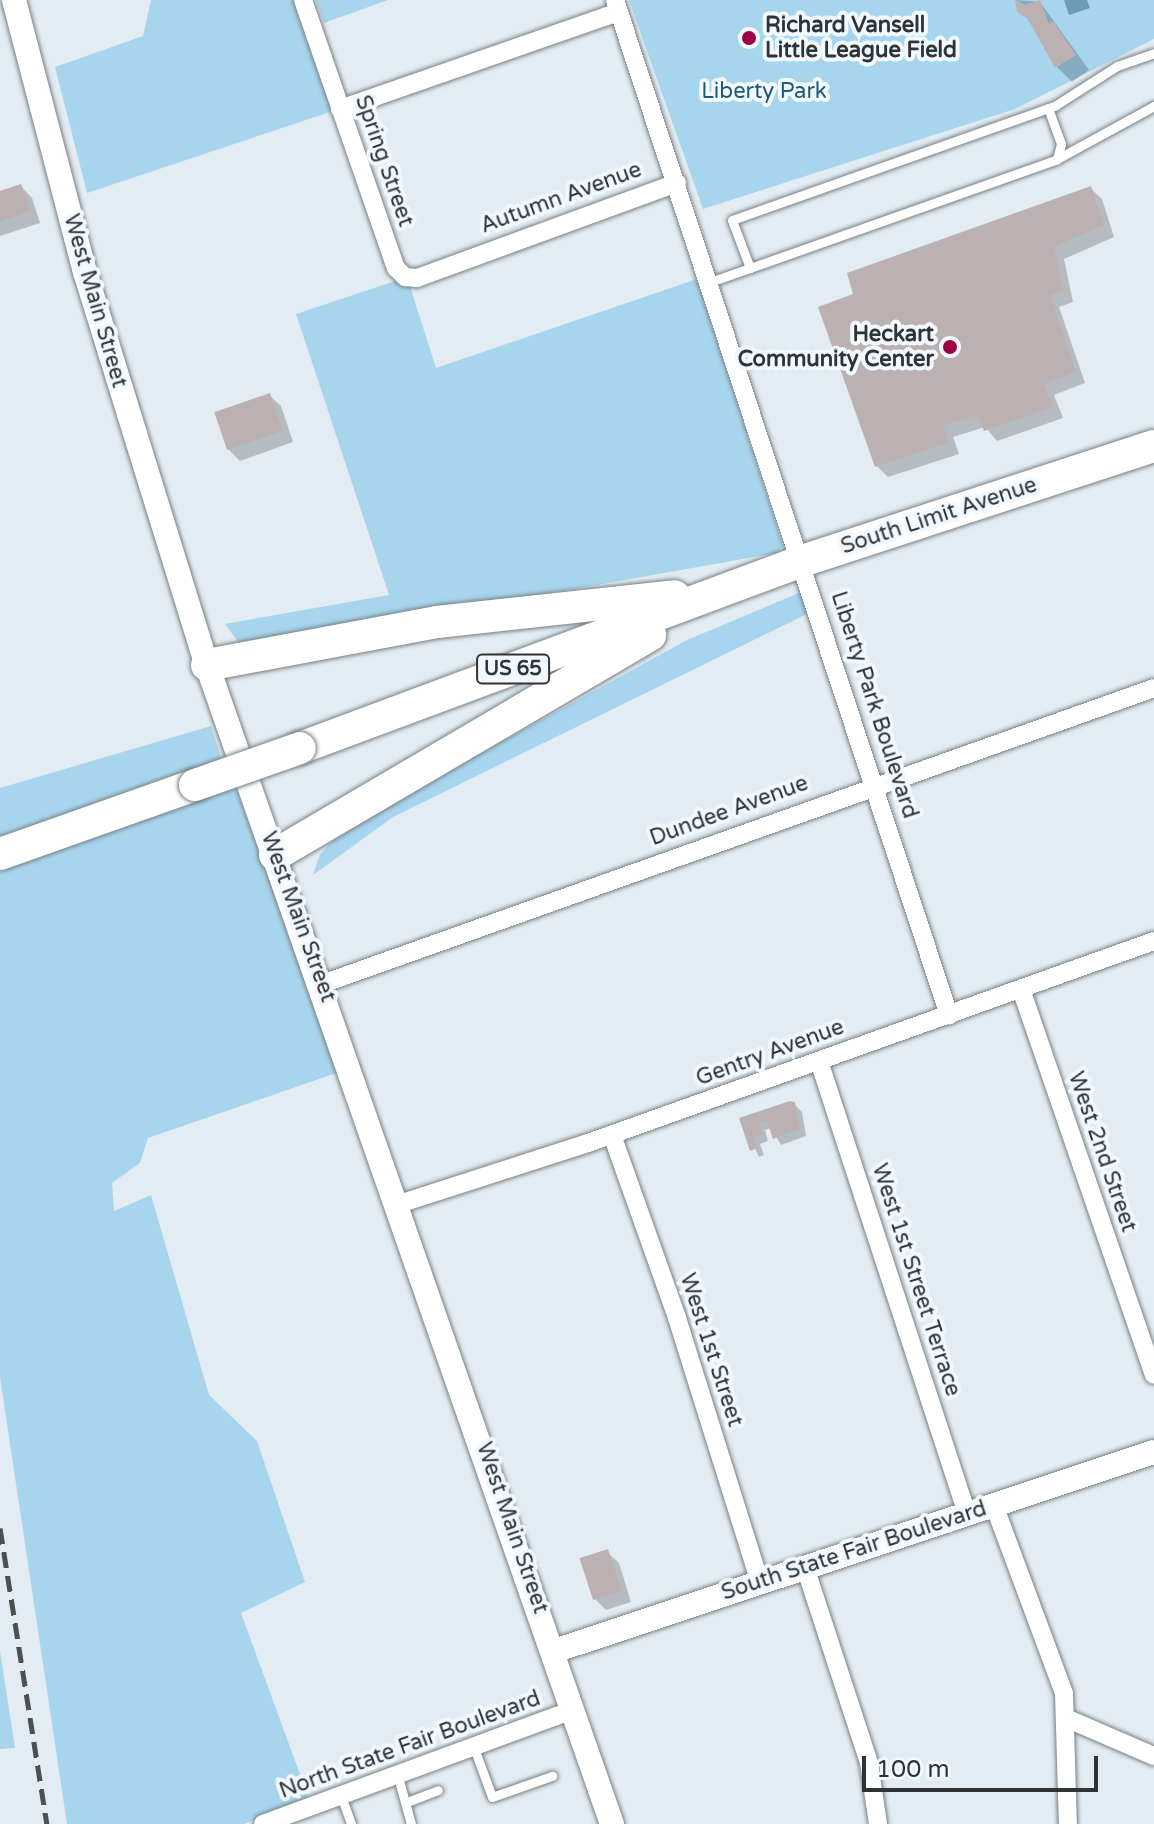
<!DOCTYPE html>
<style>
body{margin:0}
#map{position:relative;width:1154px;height:1824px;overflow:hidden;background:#e3ecf2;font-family:"Varela Round",sans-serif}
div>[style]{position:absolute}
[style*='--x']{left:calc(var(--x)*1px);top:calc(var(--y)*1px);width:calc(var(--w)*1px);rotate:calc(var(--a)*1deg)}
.green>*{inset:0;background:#a8d5ee}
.water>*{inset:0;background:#6b9cb5}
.shadow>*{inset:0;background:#0003}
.building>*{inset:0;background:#bcb1b2;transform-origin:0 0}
.roads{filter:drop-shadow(0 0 2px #778085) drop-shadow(0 0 2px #778085)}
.lane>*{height:9px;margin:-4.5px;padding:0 4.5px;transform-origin:4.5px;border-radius:4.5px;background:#fff}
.street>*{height:18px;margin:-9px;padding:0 9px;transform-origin:9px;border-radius:9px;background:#fff}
.secondary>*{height:24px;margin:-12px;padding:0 12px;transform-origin:12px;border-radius:12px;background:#fff}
.highway>*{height:32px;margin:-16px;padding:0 16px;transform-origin:16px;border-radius:16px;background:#fff}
.rail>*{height:5px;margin-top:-2.5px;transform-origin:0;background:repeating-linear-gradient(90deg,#4b5052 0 16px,transparent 0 24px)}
.bridges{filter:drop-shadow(0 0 2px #778085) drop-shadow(0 0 2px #778085)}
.highway-bridge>*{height:32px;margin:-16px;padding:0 16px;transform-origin:16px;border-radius:16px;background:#fff}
.dots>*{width:22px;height:22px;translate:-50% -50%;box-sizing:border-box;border:4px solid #f1f9fe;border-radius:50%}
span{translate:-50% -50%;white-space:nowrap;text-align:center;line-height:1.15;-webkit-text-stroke:8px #f1f9fe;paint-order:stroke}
.shield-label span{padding:2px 6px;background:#f1f9fe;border:2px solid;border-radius:6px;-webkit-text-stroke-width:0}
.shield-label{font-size:20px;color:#2f3335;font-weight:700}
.poi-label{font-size:22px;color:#2f3335;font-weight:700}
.left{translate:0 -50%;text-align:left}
.right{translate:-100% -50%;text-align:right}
.park-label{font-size:22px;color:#1d5a75}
.street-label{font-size:22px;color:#2f3335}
.scale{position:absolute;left:862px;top:1756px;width:236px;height:36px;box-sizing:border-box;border:4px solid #2f3335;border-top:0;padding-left:10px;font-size:24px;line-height:28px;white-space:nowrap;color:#2f3335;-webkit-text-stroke:6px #f1f9fe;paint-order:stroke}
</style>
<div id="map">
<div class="green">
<div style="clip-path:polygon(151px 0,299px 0,336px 110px,87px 193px,55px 67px,143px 36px)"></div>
<div style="clip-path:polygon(316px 0,388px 0,324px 23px)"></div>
<div style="clip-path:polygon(629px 0,1154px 0,1154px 39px,1015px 109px,703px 209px)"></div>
<div style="clip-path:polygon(407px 277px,436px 368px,697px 279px,783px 546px,777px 553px,259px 645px,239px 643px,225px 624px,389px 595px,296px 314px)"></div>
<div style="clip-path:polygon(799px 593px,813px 611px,393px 817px,313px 875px,320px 854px,346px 827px,687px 640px)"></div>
<div style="clip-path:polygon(211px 726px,222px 760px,0 838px,0 788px)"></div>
<div style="clip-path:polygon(235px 786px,342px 1071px,148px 1138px,140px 1163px,112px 1183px,114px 1211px,151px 1195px,209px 1395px,257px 1441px,305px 1582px,241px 1613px,309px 1799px,244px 1824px,67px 1824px,0 1377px,0 870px)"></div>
<div style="clip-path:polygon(0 1651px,15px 1748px,0 1749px)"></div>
</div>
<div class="water">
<div style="clip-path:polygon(1064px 0,1087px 0,1090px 8px,1069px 15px)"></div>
</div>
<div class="shadow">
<div style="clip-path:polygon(1016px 0,1040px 2px,1089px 70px,1072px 82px,1057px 67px)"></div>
<div style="clip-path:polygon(21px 186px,32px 198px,40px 223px,0 236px,0 193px)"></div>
<div style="clip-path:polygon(1090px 188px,1102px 199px,1114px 237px,1064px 259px,1073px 302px,1059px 307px,1085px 383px,1054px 395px,1063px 418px,997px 441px,985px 427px,953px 437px,959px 454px,888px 477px,877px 466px,855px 296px)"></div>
<div style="clip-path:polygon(269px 395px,281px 406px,293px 442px,240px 461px,229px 450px)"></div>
<div style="clip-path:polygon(794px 1104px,802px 1112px,806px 1136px,781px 1145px,771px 1128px,765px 1130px,768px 1141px,760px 1144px,764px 1155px,759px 1157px,742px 1120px)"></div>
<div style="clip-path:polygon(607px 1552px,619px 1563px,631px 1602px,606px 1610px,595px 1599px)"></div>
</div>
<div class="building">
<div style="clip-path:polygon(1015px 0,1026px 5px,1040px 0,1049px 24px,1053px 21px,1076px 55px,1055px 68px,1028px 19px,1017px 12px)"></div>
<div style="clip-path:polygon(21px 184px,31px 211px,0 222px,0 191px)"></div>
<div style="clip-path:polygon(1091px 186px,1104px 225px,1054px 247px,1063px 291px,1050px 295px,1076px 372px,1044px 384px,1053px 407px,984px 431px,977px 415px,943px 426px,949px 443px,875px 467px,818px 307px,853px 294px,847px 273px)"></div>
<div style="left:270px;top:393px;width:40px;height:59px;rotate:71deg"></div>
<div style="clip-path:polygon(790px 1101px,795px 1102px,800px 1129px,773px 1139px,767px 1121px,759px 1123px,762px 1134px,754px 1137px,758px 1148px,750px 1151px,739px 1118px)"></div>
<div style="left:608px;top:1549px;width:44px;height:30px;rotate:72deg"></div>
</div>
<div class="roads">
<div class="lane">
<div style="--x:1048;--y:108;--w:38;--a:70"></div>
<div style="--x:1061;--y:144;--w:16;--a:105"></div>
<div style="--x:750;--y:268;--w:326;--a:-19.5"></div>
<div style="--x:1057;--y:159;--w:111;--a:-28.7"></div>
<div style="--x:710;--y:282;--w:42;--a:-19.3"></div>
<div style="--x:750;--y:268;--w:51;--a:-110.6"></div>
<div style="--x:732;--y:220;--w:344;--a:-19.5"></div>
<div style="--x:1056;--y:105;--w:72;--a:-32.6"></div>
<div style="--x:1117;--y:66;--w:39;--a:-19"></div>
<div style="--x:474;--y:1748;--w:52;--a:69.8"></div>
<div style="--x:492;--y:1797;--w:64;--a:-19.3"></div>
<div style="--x:398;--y:1777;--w:49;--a:74.5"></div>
<div style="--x:341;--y:1796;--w:30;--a:70"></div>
<div style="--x:407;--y:1802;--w:33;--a:-21"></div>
</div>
<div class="street">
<div style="--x:303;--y:0;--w:284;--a:70.9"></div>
<div style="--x:396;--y:268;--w:13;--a:45"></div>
<div style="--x:405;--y:277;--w:12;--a:5"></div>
<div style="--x:417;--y:278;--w:277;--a:-20.1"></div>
<div style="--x:615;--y:0;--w:1069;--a:71.79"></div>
<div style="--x:340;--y:109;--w:295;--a:-19.2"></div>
<div style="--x:322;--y:984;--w:883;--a:-19.58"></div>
<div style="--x:1021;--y:989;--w:408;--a:71"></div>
<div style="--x:819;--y:1061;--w:477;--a:71.9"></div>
<div style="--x:612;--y:1135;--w:194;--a:70.4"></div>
<div style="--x:677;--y:1318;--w:278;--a:72.6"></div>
<div style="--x:399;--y:1204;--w:199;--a:-17.9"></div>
<div style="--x:588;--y:1143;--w:601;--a:-19.64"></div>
<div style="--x:994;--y:1505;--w:201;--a:69.6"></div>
<div style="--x:1064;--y:1693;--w:131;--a:88.3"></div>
<div style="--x:805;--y:1567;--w:206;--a:71.9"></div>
<div style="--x:869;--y:1763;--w:62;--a:81.6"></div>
<div style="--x:1066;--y:1718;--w:96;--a:23.4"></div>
<div style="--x:263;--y:1824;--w:330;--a:-20.2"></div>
</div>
<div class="secondary">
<div style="--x:14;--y:0;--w:281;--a:75.4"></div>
<div style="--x:85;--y:272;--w:412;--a:72.8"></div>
<div style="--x:207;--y:665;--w:1228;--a:70.74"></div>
<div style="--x:554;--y:1651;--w:632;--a:-18.35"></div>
</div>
<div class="highway">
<div style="--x:207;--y:665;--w:234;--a:-10.6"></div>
<div style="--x:437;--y:622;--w:239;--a:-6.2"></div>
<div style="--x:300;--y:748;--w:536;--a:-20.43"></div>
<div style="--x:802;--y:561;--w:370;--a:-18.1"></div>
<div style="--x:0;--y:854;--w:207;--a:-19.5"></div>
<div style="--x:275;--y:855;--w:435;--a:-30.4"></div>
</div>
</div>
<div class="rail">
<div style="--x:0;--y:1528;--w:300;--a:81"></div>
</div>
<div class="bridges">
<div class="highway-bridge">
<div style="--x:195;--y:785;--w:111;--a:-19.4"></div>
</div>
</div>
<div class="dots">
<div style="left:749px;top:38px;background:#9f0145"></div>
<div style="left:950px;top:347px;background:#9f0145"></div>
</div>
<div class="shield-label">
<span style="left:513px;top:669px">US 65</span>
</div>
<div class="poi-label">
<span class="left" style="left:765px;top:38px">Richard Vansell<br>Little League Field</span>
<span class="right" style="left:934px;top:347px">Heckart<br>Community Center</span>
</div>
<div class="park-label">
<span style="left:764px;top:92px">Liberty Park</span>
</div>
<div class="street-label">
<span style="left:384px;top:161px;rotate:71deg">Spring Street</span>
<span style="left:561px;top:198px;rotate:-20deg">Autumn Avenue</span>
<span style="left:95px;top:301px;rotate:74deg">West Main Street</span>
<span style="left:939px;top:516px;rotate:-18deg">South Limit Avenue</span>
<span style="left:874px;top:705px;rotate:72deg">Liberty Park Boulevard</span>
<span style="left:729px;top:811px;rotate:-20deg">Dundee Avenue</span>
<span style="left:298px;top:917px;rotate:70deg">West Main Street</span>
<span style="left:770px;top:1053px;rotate:-20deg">Gentry Avenue</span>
<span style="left:1102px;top:1152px;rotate:71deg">West 2nd Street</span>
<span style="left:916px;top:1280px;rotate:72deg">West 1st Street Terrace</span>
<span style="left:711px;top:1350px;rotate:72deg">West 1st Street</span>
<span style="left:512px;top:1528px;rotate:71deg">West Main Street</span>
<span style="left:854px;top:1551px;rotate:-18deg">South State Fair Boulevard</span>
<span style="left:410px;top:1745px;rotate:-20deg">North State Fair Boulevard</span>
</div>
<div class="scale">100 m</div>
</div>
